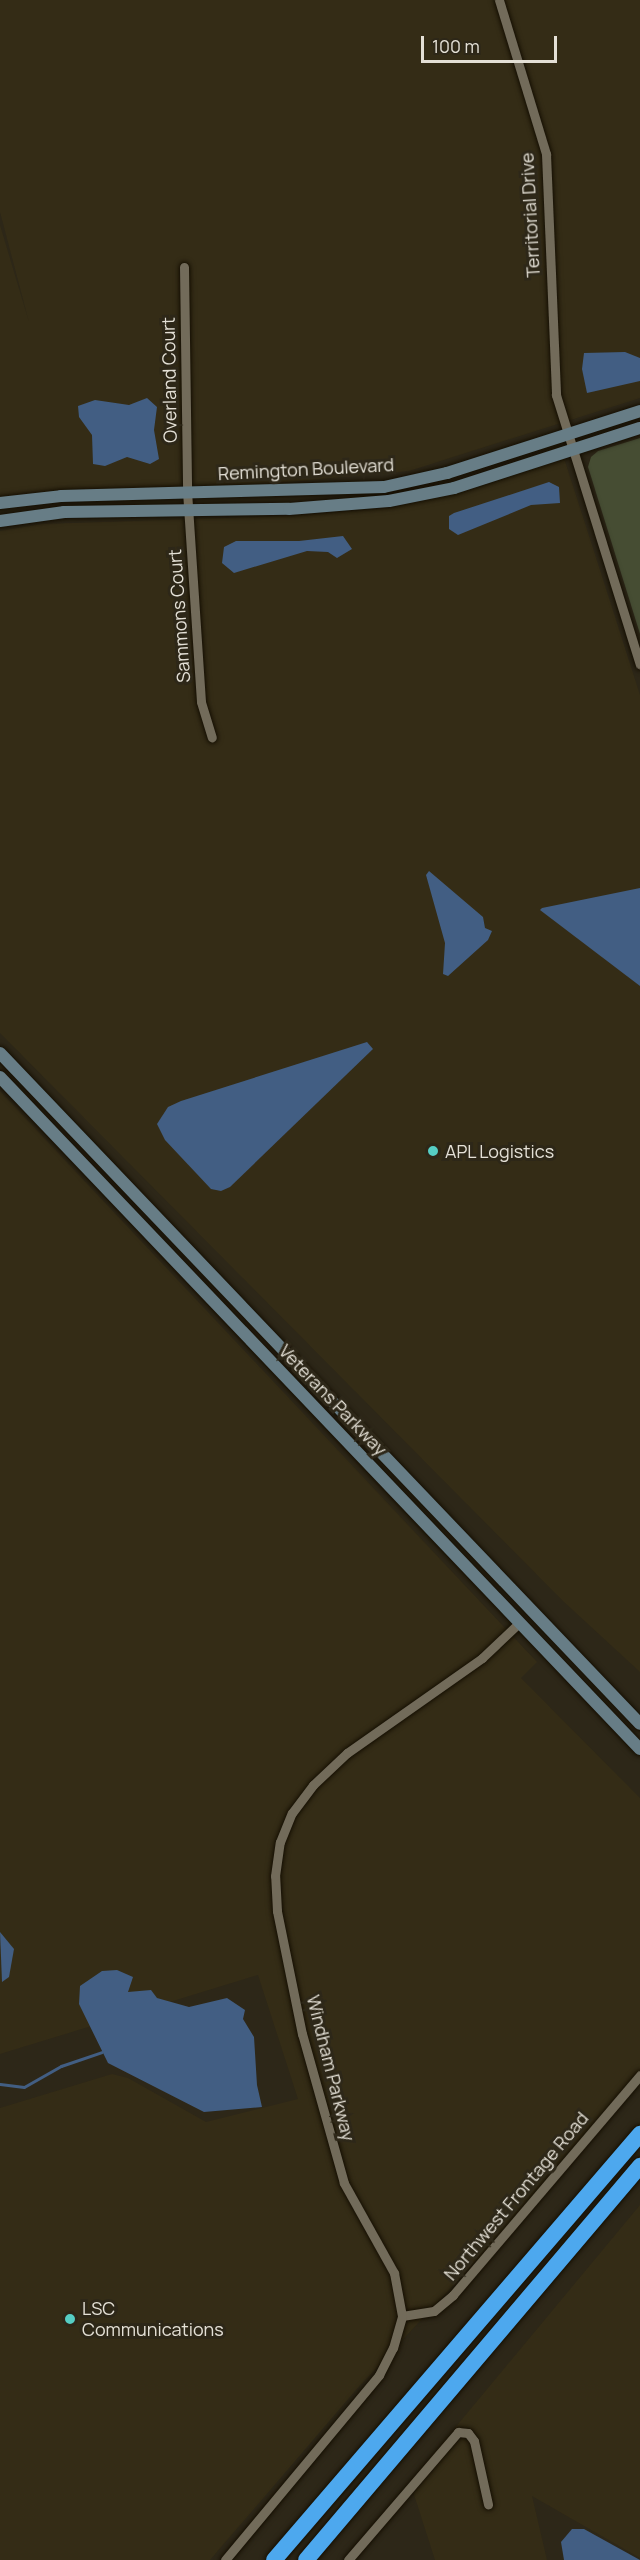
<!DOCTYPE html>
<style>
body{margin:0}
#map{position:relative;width:640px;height:2560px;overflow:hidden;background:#2d2718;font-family:Manrope,sans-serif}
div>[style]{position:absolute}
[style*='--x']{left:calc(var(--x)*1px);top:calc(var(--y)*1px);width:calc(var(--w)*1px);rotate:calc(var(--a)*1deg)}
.built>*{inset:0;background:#342c16}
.green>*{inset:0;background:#464d33}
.water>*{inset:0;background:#425e83}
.stream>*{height:3px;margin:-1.5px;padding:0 1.5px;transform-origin:1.5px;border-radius:1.5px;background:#425e83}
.roads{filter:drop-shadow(0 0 2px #150f03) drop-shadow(0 0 2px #150f03)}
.street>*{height:9px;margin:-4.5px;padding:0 4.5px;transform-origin:4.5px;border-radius:4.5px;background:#726b5a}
.secondary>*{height:12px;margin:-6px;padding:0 6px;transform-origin:6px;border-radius:6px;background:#677d86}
.highway>*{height:16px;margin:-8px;padding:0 8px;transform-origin:8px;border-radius:8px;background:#4da8ee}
.dots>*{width:16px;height:16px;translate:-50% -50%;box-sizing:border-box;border:3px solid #2d2718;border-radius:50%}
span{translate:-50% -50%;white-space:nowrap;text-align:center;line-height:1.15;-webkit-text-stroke:6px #2d2718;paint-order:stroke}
.street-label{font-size:18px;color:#e4e0d6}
.poi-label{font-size:18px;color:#e4e0d6}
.left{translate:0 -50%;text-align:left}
.scale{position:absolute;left:421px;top:36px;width:136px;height:27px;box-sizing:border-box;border:3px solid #e4e0d6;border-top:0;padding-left:8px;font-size:18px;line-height:21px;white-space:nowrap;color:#e4e0d6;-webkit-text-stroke:4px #2d2718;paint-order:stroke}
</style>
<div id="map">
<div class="built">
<div style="clip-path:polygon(0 0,640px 0,640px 398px,409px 471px,231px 487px,76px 489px,0 500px,0 225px,29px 322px,0 212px)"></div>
<div style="clip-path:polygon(564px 458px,640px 695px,640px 1672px,563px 1601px,0 1033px,0 531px,42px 524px,285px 516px,391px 508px,482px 486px)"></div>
<div style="clip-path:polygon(0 1091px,537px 1662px,521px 1678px,640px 1798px,640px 2084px,356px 2390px,210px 2560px,0 2560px,0 2108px,112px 2074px,128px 2078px,206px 2122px,298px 2099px,258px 1975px,0 2054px)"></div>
<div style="clip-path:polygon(640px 2205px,640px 2558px,532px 2496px,547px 2560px,435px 2560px,410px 2482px)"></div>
</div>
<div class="green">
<div style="clip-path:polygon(640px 438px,640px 634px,588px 467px,591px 457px,598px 451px)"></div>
</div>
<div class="water">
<div style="clip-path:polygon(625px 352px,640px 358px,640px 381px,587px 393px,582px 369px,584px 353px)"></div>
<div style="clip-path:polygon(147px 398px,157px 407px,154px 430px,159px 459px,150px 464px,127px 457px,105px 466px,93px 464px,92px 435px,79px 417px,78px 406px,95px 400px,129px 405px)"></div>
<div style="clip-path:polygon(549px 482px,559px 487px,560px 503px,531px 505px,458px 535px,449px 529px,449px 516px,454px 513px)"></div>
<div style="clip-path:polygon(343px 536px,352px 549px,337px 558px,328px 552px,307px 551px,234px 573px,222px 563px,224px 547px,236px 541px,299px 541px)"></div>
<div style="clip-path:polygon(429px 871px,483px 917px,485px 928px,492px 931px,488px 940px,448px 976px,443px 974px,445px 943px,426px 875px)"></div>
<div style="clip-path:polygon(640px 888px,640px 986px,540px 910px,542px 908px)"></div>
<div style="clip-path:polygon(367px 1042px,373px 1049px,230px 1187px,221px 1191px,211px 1189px,165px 1140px,157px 1124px,168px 1107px,181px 1101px)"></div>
<div style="clip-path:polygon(0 1932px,14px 1949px,9px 1977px,2px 1982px)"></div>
<div style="clip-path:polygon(117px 1970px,133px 1977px,128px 1992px,151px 1990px,157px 1998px,189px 2007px,227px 1998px,245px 2010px,243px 2019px,254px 2037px,257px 2085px,262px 2107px,204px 2112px,108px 2063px,79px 2004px,80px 1986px,102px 1971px)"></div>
<div style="clip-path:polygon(572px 2529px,584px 2529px,640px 2560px,564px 2560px,561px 2542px)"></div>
</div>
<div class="stream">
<div style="--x:0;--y:2084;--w:24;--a:7"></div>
<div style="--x:24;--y:2087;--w:43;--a:-29.6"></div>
<div style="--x:61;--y:2066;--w:43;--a:-18.9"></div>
</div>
<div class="roads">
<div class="street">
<div style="--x:499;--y:0;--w:161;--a:73"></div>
<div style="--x:546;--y:154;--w:241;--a:87.6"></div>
<div style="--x:556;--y:395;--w:282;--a:72.7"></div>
<div style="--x:184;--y:267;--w:224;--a:89.2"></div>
<div style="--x:187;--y:491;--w:211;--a:86.2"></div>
<div style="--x:201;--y:702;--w:37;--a:73"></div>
<div style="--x:402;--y:2316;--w:32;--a:-9"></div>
<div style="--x:434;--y:2311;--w:25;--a:-40"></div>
<div style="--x:453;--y:2295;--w:289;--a:-49.6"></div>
<div style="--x:225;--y:2560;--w:241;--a:-50.2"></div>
<div style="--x:379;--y:2375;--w:30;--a:-63"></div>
<div style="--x:393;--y:2348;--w:33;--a:-74"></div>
<div style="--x:402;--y:2316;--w:44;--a:-100.5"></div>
<div style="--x:394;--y:2273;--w:103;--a:-119.1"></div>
<div style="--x:344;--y:2183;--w:155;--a:-105.7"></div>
<div style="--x:302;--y:2034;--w:126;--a:-101.5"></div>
<div style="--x:277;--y:1911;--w:35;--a:-93"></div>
<div style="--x:275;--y:1876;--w:34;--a:-82"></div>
<div style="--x:280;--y:1842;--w:31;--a:-68"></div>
<div style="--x:292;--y:1813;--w:35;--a:-53"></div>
<div style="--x:313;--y:1785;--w:47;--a:-43.3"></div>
<div style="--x:347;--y:1753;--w:165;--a:-35.1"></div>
<div style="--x:482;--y:1658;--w:52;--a:-43.5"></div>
<div style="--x:348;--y:2560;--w:169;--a:-49.3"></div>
<div style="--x:458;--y:2432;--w:10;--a:6"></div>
<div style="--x:468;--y:2433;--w:10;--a:53"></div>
<div style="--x:474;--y:2441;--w:65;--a:77.5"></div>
</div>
<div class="secondary">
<div style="--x:0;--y:503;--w:61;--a:-6.5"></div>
<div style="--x:61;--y:496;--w:323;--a:-1.6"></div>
<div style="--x:384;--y:487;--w:65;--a:-12.5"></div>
<div style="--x:447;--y:473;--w:203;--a:-17.8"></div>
<div style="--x:0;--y:521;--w:65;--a:-8"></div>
<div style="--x:64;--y:512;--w:225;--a:-0.8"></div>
<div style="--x:289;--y:509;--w:100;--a:-4.6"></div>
<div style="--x:389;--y:501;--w:66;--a:-11.3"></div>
<div style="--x:454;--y:488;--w:195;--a:-17.9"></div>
<div style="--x:0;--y:1053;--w:927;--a:46.35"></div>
<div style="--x:0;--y:1077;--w:928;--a:46.4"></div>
</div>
<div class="highway">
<div style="--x:274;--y:2560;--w:562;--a:-49.33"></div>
<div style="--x:306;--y:2560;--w:517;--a:-49.71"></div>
</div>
</div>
<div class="dots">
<div style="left:433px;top:1151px;background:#56cec4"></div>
<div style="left:70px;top:2319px;background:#56cec4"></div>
</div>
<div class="street-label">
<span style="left:530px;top:215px;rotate:-93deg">Territorial Drive</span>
<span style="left:169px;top:380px;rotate:-91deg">Overland Court</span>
<span style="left:306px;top:469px;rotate:-3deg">Remington Boulevard</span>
<span style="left:179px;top:616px;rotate:-94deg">Sammons Court</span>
<span style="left:333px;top:1400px;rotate:46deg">Veterans Parkway</span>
<span style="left:331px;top:2068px;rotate:76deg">Windham Parkway</span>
<span style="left:516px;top:2196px;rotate:-50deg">Northwest Frontage Road</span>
</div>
<div class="poi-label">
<span class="left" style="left:445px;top:1151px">APL Logistics</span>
<span class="left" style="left:82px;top:2319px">LSC<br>Communications</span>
</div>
<div class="scale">100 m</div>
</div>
